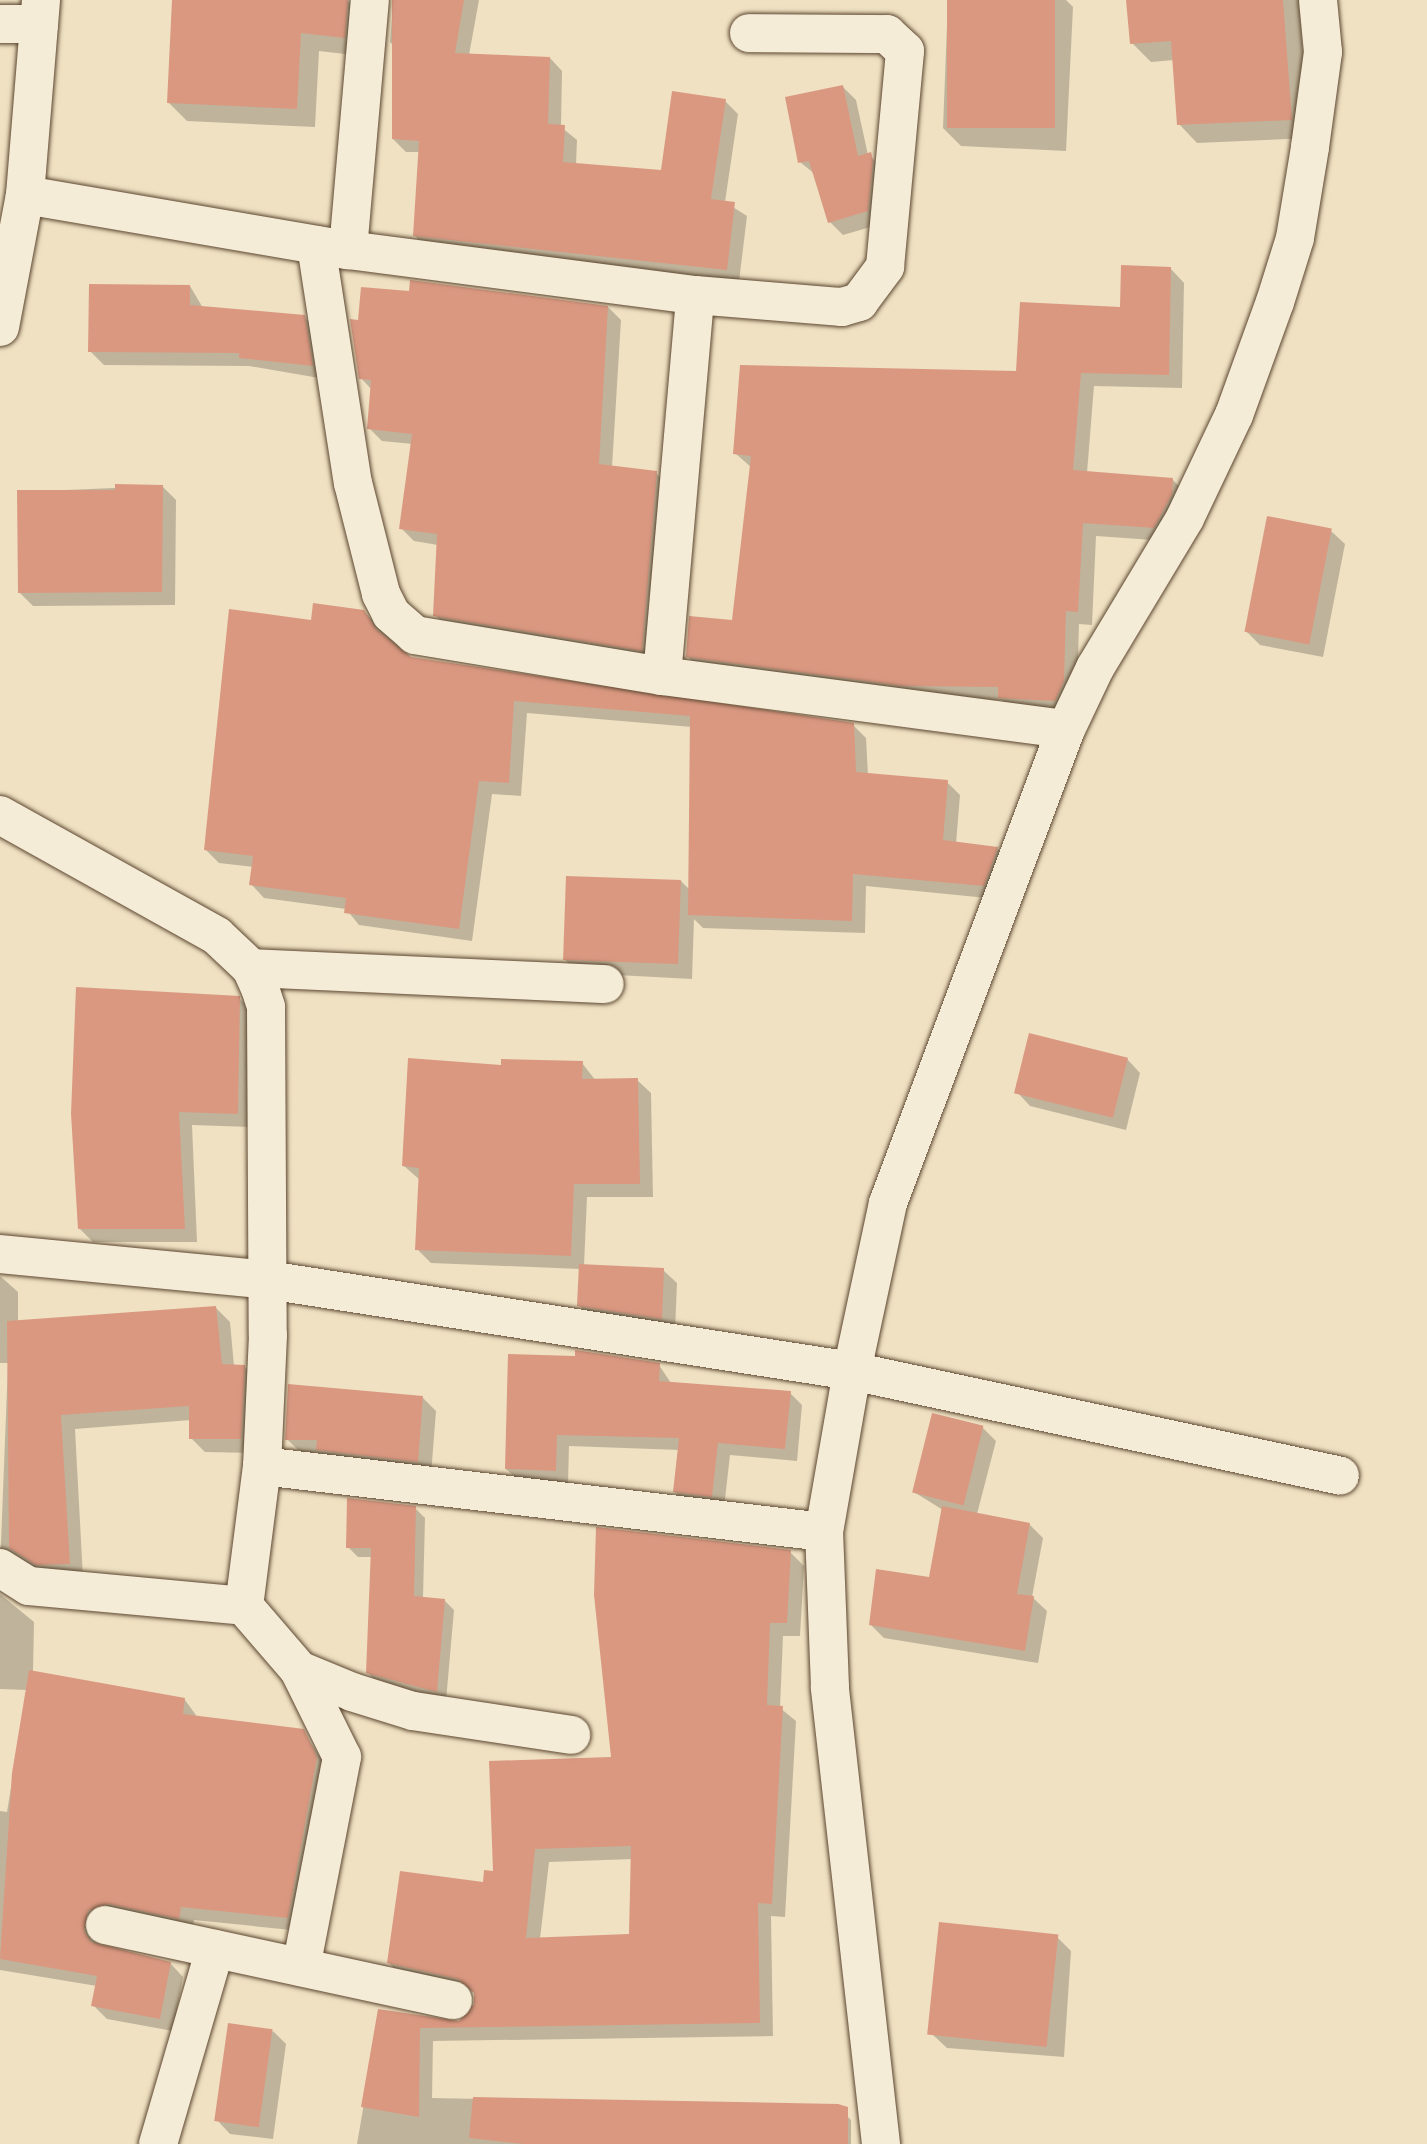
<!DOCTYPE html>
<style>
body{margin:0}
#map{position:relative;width:1427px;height:2144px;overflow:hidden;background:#efe1c2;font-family:"Libre Bodoni",serif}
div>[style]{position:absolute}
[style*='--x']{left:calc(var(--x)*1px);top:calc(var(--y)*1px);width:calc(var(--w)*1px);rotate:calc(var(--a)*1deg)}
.shadow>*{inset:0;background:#0003}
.building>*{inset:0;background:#da9881;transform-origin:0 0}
.roads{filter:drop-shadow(0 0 2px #5c4630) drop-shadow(0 0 2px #5c4630)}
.street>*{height:38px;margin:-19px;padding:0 19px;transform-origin:19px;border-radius:19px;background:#f5ecd7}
span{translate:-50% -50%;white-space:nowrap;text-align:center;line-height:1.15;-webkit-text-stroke:5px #f5ecd7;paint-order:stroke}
</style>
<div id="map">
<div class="shadow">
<div style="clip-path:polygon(173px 0,347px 0,366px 19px,363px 56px,319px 51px,315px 127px,187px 121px,168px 102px)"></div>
<div style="clip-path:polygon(423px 0,479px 0,469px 55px,550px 58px,562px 71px,561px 127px,577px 140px,576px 165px,662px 172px,725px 101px,738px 114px,725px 202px,747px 216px,739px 282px,427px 248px,415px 236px,420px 152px,406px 152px,393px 139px,397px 49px,390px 42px,393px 5px)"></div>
<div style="clip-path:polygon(948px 0,1066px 0,1073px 7px,1066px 151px,961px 146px,943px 128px)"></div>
<div style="clip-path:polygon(1128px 0,1299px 0,1309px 138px,1197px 143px,1179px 124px,1174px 60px,1151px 62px,1132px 43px)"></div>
<div style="clip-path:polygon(843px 87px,856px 100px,868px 155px,884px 168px,881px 224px,843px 235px,830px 222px,816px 175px,800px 162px)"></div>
<div style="clip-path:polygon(1171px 269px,1184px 283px,1182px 388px,1094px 386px,1087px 473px,1173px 480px,1186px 494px,1167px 541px,1096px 536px,1092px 625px,1079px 624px,1077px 696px,1069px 714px,1013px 711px,1002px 700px,918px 699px,701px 670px,687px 656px,734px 622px,752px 468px,735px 453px,1017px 372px,1122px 309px)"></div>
<div style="clip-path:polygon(190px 286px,203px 308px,304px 317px,318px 331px,325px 379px,249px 366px,104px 365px,90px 351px)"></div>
<div style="clip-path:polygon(608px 307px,621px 320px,612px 467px,656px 473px,669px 486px,655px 662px,448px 628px,435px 615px,438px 545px,414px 541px,401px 528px,413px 444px,382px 441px,369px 428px,372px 390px,361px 378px)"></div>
<div style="clip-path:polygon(162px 486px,176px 500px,175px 605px,33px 606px,19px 592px,18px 492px)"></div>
<div style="clip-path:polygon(1331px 531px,1345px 544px,1323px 657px,1260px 645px,1247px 632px)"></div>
<div style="clip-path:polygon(363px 611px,411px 658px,853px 725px,866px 738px,868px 775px,947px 782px,960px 795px,956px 844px,998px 849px,1011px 862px,997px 899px,866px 886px,865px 933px,703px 928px,694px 919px,692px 979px,579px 973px,565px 960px,681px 881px,690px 890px,692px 727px,527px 713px,521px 796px,492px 794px,472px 941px,359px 925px,346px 909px,264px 898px,251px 884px,254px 867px,219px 863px,205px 849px,312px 622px)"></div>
<div style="clip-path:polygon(238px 997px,252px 1011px,251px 1127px,192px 1125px,197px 1242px,93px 1242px,80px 1229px)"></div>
<div style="clip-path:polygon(1127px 1059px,1140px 1073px,1126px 1130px,1030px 1106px,1017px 1092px)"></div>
<div style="clip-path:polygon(582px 1063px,596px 1081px,637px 1080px,651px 1093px,653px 1197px,587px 1197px,584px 1266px,663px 1270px,677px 1283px,675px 1332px,593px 1319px,579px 1305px,580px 1269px,431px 1263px,417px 1249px,420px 1180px,404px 1166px,503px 1067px)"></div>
<div style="clip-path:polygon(0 1276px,18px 1292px,18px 1322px,216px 1308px,230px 1322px,234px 1366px,244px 1366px,258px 1381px,255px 1453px,205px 1452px,191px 1438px,191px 1420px,75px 1429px,83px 1578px,0 1569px,8px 1363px,0 1363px)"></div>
<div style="clip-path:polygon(659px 1365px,671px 1383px,790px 1393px,802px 1405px,797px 1461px,730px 1455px,724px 1508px,687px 1504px,675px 1492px,680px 1450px,569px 1446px,568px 1483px,519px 1481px,506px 1469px)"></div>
<div style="clip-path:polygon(423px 1398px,436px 1411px,431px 1475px,332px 1463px,321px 1453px,300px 1452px,287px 1439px)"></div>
<div style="clip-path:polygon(982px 1427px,996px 1441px,977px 1514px,1029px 1524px,1043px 1538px,1032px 1597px,1047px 1611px,1038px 1663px,884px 1638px,870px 1624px,931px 1579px,943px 1510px,914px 1492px)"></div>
<div style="clip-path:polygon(415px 1508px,425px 1518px,423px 1598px,444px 1600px,454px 1610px,446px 1701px,378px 1683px,368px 1673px,372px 1557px,358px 1557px,348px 1547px)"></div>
<div style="clip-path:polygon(evenodd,790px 1552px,804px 1566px,800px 1636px,783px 1636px,780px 1708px,796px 1721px,785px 1917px,771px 1916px,773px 2036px,433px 2041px,432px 2098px,837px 2106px,851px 2120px,851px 2144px,357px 2144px,380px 2011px,461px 2022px,476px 2006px,474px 1992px,403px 1977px,389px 1963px,484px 1884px,613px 1758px,790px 1552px,633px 1859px,631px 1936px,540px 1939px,549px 1862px,633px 1859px)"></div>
<div style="clip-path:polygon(0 1594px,34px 1622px,33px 1673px,185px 1700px,198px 1718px,303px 1731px,330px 1772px,301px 1931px,194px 1920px,192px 1931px,96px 1935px,100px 1946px,170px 1963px,183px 1977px,173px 2031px,107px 2019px,93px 2005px,97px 1986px,0 1970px,0 1811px,7px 1812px,27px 1690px,0 1689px)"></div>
<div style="clip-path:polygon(1057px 1937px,1071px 1951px,1064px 2057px,947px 2048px,933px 2035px)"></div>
<div style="clip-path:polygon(273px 2031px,286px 2044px,273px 2139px,230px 2134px,217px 2120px)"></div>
</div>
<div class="building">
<div style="clip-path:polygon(172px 0,348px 0,345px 38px,301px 33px,297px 109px,167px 103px)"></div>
<div style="clip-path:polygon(392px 0,464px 0,455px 53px,550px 57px,548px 124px,565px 125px,563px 162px,661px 170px,672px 91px,726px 99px,711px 199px,735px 202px,727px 270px,413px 236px,419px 141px,392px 139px)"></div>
<div style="left:947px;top:0;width:108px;height:128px"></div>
<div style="clip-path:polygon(1126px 0,1283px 0,1292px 120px,1177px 125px,1171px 41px,1130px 44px)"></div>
<div style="clip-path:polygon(843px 85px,858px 156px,871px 152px,873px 160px,868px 211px,828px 223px,809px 161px,798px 163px,785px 97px)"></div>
<div style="clip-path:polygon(1121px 265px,1171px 267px,1169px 375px,1081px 373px,1073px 470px,1173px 478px,1172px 494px,1154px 528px,1083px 523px,1078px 612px,1066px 611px,1064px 681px,1055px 701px,998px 698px,998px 687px,903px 686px,686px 657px,689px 616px,732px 620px,751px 456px,733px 454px,740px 365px,1016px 371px,1020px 302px,1120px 307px)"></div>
<div style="clip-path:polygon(410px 280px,608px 306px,599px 464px,657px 471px,642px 651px,433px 616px,437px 534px,399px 529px,412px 434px,367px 429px,371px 380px,359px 379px,350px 319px,358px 320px,361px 287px,409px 291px)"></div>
<div style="clip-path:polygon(89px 284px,190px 285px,190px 305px,305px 315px,313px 366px,239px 358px,239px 353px,88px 352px)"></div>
<div style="clip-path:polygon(115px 484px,163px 485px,162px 592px,18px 593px,17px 490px,115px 490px)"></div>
<div style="left:1267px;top:516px;width:66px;height:118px;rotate:11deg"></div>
<div style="clip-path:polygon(313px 603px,364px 610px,377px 630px,411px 657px,854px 723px,856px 772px,948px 780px,943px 840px,998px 847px,984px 886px,853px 874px,852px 921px,688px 915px,690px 716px,514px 701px,509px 783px,479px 781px,459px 929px,344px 913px,346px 898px,249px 885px,253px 856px,204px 850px,229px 609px,311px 620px)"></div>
<div style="left:566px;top:876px;width:115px;height:84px;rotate:2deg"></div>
<div style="clip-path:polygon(76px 987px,240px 996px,238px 1114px,179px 1112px,185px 1229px,78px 1229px,71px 1114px)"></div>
<div style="left:1029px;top:1033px;width:102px;height:62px;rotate:14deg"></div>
<div style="clip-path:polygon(408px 1058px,501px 1065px,501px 1059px,583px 1061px,582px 1079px,638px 1078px,640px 1184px,574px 1184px,571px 1256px,415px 1250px,419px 1168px,402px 1166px)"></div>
<div style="clip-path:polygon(579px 1264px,664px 1268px,662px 1319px,577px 1306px)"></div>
<div style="clip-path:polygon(216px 1306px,222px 1364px,245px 1365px,241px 1439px,189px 1439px,189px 1406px,61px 1415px,70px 1564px,36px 1565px,9px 1548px,7px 1321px)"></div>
<div style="clip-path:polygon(575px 1350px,660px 1363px,659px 1381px,791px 1391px,785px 1449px,718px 1443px,712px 1497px,673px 1492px,679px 1438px,557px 1435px,556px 1471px,505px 1469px,508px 1354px,575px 1356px)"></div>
<div style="clip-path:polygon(288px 1384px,423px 1396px,418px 1462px,316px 1450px,317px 1440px,285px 1440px)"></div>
<div style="left:932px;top:1413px;width:53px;height:82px;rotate:14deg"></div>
<div style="clip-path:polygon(347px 1498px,416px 1506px,414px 1596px,445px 1599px,437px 1692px,366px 1673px,371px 1548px,346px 1548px)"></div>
<div style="clip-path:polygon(942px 1506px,1030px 1523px,1017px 1594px,1034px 1596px,1025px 1651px,869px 1625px,876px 1569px,929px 1577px)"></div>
<div style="clip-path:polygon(evenodd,596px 1527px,791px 1550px,787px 1623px,770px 1623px,767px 1705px,783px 1706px,772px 1904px,758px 1903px,760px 2023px,420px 2028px,419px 2117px,361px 2107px,378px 2009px,459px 2021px,474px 2004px,474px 1993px,458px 1979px,387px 1963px,400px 1871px,483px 1882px,484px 1870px,493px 1871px,489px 1761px,611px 1757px,594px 1595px,596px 1527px,631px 1846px,629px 1934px,526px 1938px,535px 1849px,631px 1846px)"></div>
<div style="clip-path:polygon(29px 1670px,185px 1698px,183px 1714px,304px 1729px,317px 1757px,288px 1918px,181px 1907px,179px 1919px,109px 1904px,88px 1911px,84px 1931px,91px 1942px,171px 1962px,160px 2019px,91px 2006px,97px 1976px,0 1959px,12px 1773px)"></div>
<div style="left:939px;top:1922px;width:120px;height:113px;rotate:6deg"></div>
<div style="left:228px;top:2023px;width:45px;height:99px;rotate:8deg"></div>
<div style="clip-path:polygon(473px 2097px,838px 2104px,848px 2107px,848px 2144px,524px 2144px,469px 2138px)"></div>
</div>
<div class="roads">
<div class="street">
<div style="--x:0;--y:24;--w:39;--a:1"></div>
<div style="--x:25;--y:195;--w:328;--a:9.7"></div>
<div style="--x:348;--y:250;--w:350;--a:7.4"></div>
<div style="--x:695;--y:295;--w:147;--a:4.7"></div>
<div style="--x:842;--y:307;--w:18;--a:-16"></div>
<div style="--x:859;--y:302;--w:44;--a:-53.4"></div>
<div style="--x:885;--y:267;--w:217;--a:-84.7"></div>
<div style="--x:905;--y:51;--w:25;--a:-137"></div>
<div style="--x:887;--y:34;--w:138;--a:-179.6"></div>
<div style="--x:316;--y:245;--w:241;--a:81.2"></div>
<div style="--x:353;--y:483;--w:114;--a:75.8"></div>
<div style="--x:381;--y:594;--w:22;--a:63"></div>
<div style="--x:391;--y:614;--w:32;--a:41"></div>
<div style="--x:415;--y:635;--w:250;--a:9.4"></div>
<div style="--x:662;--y:676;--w:407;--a:7.5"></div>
<div style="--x:348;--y:250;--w:251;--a:-85"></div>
<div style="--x:0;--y:327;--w:134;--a:-79.3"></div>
<div style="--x:25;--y:195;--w:196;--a:-85.3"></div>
<div style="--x:662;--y:676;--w:382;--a:-85"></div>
<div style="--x:0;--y:815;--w:248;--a:29.1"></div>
<div style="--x:217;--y:936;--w:47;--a:43.3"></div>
<div style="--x:251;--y:968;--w:22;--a:66"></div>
<div style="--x:260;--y:988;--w:20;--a:72"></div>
<div style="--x:266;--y:1007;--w:328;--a:89.7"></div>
<div style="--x:268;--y:1335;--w:131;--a:92.6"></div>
<div style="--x:262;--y:1466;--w:141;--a:97.3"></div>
<div style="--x:251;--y:968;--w:354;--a:2.6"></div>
<div style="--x:0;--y:1254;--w:269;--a:5.5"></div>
<div style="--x:268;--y:1280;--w:591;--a:8.86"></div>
<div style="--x:852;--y:1371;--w:499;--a:12.1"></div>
<div style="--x:262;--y:1466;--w:566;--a:6.7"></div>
<div style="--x:0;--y:1568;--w:34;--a:32"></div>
<div style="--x:29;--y:1586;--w:216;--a:5.3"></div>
<div style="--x:244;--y:1606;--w:84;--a:49.3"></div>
<div style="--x:299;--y:1670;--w:57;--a:22.5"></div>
<div style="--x:352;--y:1692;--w:64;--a:17.3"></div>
<div style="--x:413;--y:1711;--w:160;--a:8.6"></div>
<div style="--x:299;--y:1670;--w:97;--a:63.7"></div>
<div style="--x:342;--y:1757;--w:214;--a:101"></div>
<div style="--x:105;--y:1925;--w:356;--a:12.2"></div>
<div style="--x:158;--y:2144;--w:203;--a:-73.7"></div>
<div style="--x:881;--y:2144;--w:460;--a:-96.4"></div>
<div style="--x:830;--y:1687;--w:155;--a:-92.2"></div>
<div style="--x:824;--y:1532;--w:163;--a:-80.1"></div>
<div style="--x:852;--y:1371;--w:172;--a:-77.9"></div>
<div style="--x:888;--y:1203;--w:506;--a:-69.42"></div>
<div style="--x:1066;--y:729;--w:68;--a:-64.6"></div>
<div style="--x:1095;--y:668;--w:175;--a:-59"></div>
<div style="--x:1185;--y:518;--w:114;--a:-64.6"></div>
<div style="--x:1234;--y:415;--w:120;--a:-70.1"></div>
<div style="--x:1275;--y:302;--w:67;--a:-72.6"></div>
<div style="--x:1295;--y:238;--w:92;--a:-80.6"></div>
<div style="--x:1310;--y:147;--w:96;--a:-82.2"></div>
<div style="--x:1323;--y:52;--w:52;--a:-95.5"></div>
</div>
</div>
</div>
